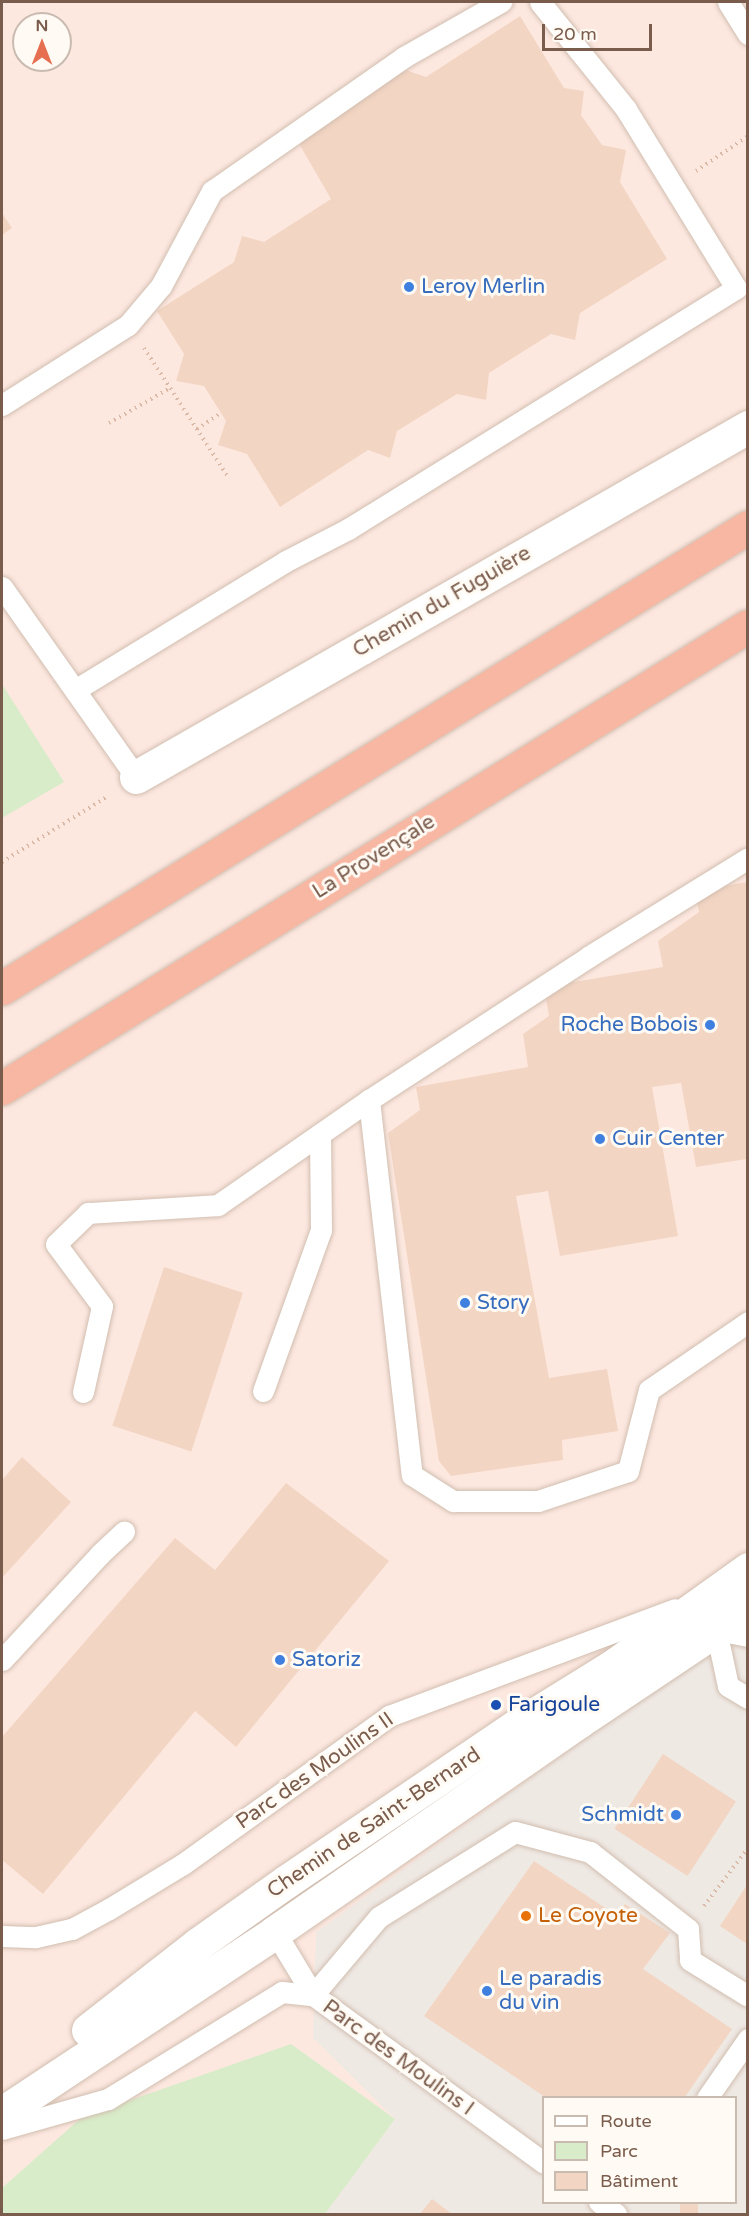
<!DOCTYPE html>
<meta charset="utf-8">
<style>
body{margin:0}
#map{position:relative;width:749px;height:2216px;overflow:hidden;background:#fdf6ec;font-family:"Varela Round",sans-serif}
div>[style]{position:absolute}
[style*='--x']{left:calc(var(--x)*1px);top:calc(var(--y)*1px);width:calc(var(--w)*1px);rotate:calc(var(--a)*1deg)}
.commercial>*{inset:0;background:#fde8e0}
.industrial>*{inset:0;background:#efe9e4}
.green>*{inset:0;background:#d8ecc9}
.building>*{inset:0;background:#f3d5c3;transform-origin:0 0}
.path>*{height:4px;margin-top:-2px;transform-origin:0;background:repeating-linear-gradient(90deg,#d9b8a5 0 1.5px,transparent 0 6px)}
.roads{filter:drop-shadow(0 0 2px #d1beb0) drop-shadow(0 0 2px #d1beb0)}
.lane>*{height:21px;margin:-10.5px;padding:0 10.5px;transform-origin:10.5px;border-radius:10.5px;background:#fff}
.street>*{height:33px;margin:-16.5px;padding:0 16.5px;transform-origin:16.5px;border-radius:16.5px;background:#fff}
.secondary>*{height:33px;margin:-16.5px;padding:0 16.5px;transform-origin:16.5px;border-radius:16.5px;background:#fff}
.highway>*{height:33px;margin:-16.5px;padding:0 16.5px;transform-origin:16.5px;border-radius:16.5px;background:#f7b7a3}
.dots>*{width:16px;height:16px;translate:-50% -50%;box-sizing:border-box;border:3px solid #fffaf3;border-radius:50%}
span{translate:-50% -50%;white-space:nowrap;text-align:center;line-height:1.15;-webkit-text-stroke:6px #fffaf3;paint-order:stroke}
.shop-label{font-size:21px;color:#366cbe}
.left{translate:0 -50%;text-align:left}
.right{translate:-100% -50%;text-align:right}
.street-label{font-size:21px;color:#7a5c4d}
.transit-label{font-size:21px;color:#164399}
.food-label{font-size:21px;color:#c56008}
.frame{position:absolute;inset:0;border:3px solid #7a5c4d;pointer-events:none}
.legend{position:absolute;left:542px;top:2096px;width:195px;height:108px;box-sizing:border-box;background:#fffaf3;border:2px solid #cabbb1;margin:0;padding:8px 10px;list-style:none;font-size:18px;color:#7a5c4d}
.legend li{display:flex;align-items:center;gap:12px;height:30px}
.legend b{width:30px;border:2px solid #cabbb1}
.north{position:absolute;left:12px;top:12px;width:60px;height:60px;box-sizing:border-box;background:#fffaf3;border:2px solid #cabbb1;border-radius:50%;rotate:0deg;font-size:16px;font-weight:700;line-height:24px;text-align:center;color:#7a5c4d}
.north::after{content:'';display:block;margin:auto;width:21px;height:27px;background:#e76f51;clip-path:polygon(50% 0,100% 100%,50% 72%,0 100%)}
.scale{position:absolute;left:542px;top:24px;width:110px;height:27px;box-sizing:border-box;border:3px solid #7a5c4d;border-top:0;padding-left:8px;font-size:18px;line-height:21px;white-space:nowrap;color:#7a5c4d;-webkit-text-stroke:4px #fffaf3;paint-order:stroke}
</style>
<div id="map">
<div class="commercial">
<div style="clip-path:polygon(evenodd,2px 2px,747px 2px,747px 2214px,2px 2214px,2px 2px,24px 24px,60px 24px,60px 60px,24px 60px,24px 24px,2px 2px,544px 2098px,736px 2098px,736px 2202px,544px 2202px,544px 2098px)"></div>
</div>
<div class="industrial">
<div style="clip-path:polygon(evenodd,747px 1622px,747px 2214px,325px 2214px,395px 2119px,313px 2038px,316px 1932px,747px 1622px,544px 2098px,736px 2098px,736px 2202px,544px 2202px,544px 2098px)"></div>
</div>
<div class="green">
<div style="clip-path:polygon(2px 684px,64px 782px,2px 818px)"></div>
<div style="clip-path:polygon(291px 2044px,395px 2119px,325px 2214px,2px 2214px,2px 2188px,82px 2117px)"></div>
</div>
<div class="building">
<div style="clip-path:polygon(520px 16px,564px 88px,584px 91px,581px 115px,602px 145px,626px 150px,620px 182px,667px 259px,580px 313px,575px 340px,551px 334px,489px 373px,486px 400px,457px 394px,397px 431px,390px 458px,368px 450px,280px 507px,247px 454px,218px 445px,226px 421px,204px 386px,176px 381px,184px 354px,157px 311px,234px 262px,242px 236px,264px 242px,331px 199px,294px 135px,397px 67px,426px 77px)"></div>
<div style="clip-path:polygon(2px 213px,12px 228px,2px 235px)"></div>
<div style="clip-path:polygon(747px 882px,747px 1159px,696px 1167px,681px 1083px,652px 1087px,678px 1236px,560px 1256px,548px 1191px,516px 1196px,549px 1378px,607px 1369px,618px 1431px,562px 1440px,563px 1460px,451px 1476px,439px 1461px,388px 1133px,420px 1110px,416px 1087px,528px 1067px,523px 1034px,549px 1016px,544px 987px,663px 967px,658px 941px,699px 912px,695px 891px)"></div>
<div style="left:164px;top:1267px;width:83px;height:167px;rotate:18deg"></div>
<div style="clip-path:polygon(22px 1457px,71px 1502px,2px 1578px,2px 1480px)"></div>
<div style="clip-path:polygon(286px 1483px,389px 1561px,236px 1747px,195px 1711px,43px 1894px,2px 1860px,2px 1737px,175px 1538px,215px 1570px)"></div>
<div style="left:663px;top:1754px;width:87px;height:89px;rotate:33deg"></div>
<div style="clip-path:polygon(534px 1861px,616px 1915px,625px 1904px,670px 1933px,643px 1969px,732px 2029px,685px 2097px,545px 2097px,424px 2016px)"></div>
<div style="clip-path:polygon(747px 1885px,747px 1944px,720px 1926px)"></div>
<div style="clip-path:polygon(432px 2199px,452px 2214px,420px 2214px)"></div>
<div style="left:680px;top:2202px;width:18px;height:12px"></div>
</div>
<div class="path">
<div style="--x:696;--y:171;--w:63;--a:-33.9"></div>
<div style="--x:144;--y:348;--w:154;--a:56.9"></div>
<div style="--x:109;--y:423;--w:70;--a:-29.8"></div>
<div style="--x:197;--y:429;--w:29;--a:-34"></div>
<div style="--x:2;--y:862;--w:125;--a:-31.9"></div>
<div style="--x:704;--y:1906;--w:73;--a:-52.8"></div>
</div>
<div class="roads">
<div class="lane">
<div style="--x:728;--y:2;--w:38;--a:58"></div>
<div style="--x:2;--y:405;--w:149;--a:-32.4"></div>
<div style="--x:128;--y:325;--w:51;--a:-49.8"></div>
<div style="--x:161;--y:286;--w:108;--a:-61.8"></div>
<div style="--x:212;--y:191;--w:234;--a:-34.9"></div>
<div style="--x:404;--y:57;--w:112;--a:-29.6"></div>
<div style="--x:2;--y:587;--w:232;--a:54.8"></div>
<div style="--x:75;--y:690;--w:247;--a:-31.4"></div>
<div style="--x:286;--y:561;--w:70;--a:-27.3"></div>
<div style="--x:348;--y:529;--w:457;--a:-31.8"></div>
<div style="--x:736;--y:288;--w:210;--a:-121.6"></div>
<div style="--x:626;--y:109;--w:137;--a:-128.8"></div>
<div style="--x:369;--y:1100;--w:377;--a:83.5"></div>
<div style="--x:412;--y:1475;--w:49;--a:32.4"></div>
<div style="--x:453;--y:1501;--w:85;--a:0"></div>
<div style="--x:538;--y:1501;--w:95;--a:-18.4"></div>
<div style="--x:628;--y:1471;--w:84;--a:-75.5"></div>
<div style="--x:649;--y:1390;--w:120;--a:-34.5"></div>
<div style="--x:263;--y:1391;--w:171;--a:-70.2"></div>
<div style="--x:321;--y:1230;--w:96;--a:-90.6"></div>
<div style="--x:83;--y:1392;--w:88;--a:-77.5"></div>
<div style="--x:102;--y:1306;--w:77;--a:-126.6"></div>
<div style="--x:56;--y:1244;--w:45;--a:-44.1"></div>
<div style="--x:88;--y:1213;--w:130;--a:-3.5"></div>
<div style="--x:218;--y:1205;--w:184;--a:-34.8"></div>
<div style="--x:369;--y:1100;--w:262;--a:-33.1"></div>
<div style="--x:588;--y:957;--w:188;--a:-31.7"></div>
<div style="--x:748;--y:1636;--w:33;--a:-169"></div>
<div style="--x:716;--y:1630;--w:57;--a:77.9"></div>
<div style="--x:728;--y:1686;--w:23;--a:31"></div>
<div style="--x:2;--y:1660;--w:144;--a:-47.2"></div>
<div style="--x:100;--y:1554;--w:33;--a:-43"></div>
<div style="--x:275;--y:1932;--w:74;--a:58.9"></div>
<div style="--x:313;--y:1995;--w:286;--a:36"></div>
<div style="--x:2;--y:1936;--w:34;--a:2"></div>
<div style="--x:36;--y:1937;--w:37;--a:-13"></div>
<div style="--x:72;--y:1929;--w:42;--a:-28.4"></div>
<div style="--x:109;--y:1909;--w:87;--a:-31.3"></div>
<div style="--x:183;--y:1864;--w:254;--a:-35.7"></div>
<div style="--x:389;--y:1716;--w:305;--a:-20.5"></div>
<div style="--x:707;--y:2098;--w:72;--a:-55.2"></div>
<div style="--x:2;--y:2129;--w:110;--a:-15.8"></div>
<div style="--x:108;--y:2099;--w:204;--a:-31.6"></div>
<div style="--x:282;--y:1992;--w:31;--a:6"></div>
<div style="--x:313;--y:1995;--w:102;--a:-49.8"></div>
<div style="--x:379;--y:1917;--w:160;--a:-32"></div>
<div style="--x:515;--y:1832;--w:78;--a:14.9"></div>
<div style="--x:590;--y:1852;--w:125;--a:38.2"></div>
<div style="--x:688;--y:1929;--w:31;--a:86"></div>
<div style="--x:690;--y:1960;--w:68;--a:31.8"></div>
<div style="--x:599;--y:2202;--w:21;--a:35"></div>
</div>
<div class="street">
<div style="--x:136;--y:777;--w:705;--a:-29.77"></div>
</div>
<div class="secondary">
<div style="--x:88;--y:2030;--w:140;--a:-38"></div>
<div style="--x:198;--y:1944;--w:109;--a:-35.3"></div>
<div style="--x:287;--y:1881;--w:280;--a:-34.1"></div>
<div style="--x:519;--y:1724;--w:112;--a:-31.8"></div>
<div style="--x:614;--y:1665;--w:165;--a:-35.6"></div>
<div style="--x:2;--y:2113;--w:328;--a:-33.5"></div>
<div style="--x:275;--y:1932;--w:369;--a:-34.7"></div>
<div style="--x:578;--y:1722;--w:166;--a:-33.7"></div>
<div style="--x:716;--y:1630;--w:42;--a:-40.2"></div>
</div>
<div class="highway">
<div style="--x:2;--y:988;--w:877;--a:-31.71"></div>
<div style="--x:2;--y:1088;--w:877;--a:-31.77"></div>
</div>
</div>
<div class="dots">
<div style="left:409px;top:287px;background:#3f7fe0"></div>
<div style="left:710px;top:1025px;background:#3f7fe0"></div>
<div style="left:600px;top:1139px;background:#3f7fe0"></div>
<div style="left:465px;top:1303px;background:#3f7fe0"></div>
<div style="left:280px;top:1660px;background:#3f7fe0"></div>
<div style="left:496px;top:1705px;background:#1a4fb4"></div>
<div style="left:676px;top:1815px;background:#3f7fe0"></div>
<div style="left:526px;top:1916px;background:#e8710a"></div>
<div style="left:487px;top:1991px;background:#3f7fe0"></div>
</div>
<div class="shop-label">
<span class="left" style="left:421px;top:287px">Leroy Merlin</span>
<span class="right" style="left:698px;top:1025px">Roche Bobois</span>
<span class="left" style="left:612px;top:1139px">Cuir Center</span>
<span class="left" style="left:477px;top:1303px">Story</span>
<span class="left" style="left:292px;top:1660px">Satoriz</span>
<span class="right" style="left:664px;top:1815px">Schmidt</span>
<span class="left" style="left:499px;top:1991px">Le paradis<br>du vin</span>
</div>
<div class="street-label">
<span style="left:442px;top:602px;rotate:-30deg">Chemin du Fuguière</span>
<span style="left:374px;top:857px;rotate:-32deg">La Provençale</span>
<span style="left:315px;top:1771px;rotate:-35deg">Parc des Moulins II</span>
<span style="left:374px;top:1823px;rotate:-34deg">Chemin de Saint-Bernard</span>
<span style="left:398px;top:2058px;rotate:36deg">Parc des Moulins I</span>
</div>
<div class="transit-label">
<span class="left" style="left:508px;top:1705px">Farigoule</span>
</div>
<div class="food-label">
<span class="left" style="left:538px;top:1916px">Le Coyote</span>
</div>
<div class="frame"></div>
<ul class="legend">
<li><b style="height:8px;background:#fff"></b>Route</li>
<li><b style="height:16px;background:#d8ecc9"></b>Parc</li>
<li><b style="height:16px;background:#f3d5c3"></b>Bâtiment</li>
</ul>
<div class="north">N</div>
<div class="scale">20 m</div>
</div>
